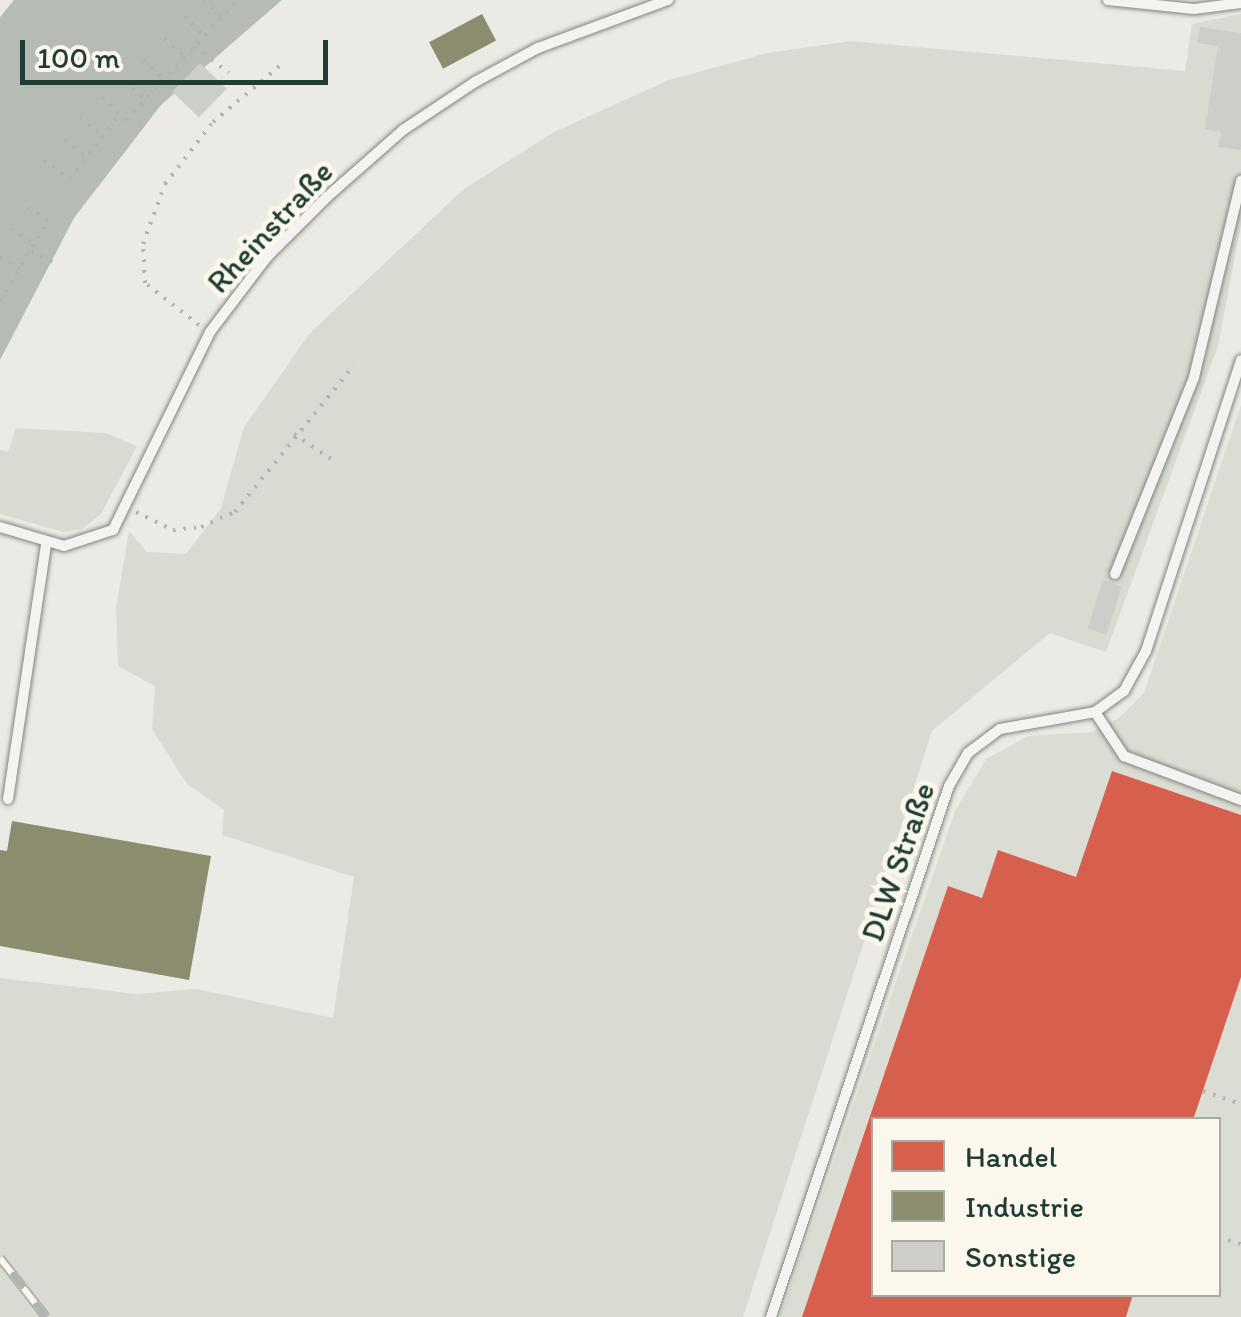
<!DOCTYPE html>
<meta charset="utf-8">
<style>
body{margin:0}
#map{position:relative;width:1241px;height:1317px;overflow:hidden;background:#ebeae4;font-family:Itim,sans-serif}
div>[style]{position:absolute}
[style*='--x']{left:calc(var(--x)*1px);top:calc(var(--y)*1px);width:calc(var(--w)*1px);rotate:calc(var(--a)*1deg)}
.built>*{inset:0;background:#dbdcd3}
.green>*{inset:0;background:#d9dbd2}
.water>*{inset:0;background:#b6bcb4}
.shops>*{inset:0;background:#d6604d}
.industry>*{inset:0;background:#8c8c6e;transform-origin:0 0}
.building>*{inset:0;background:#cdceca;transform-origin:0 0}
.path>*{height:4px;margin-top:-2px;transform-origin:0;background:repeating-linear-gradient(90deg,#b0b3af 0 2.5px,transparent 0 10.5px)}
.roads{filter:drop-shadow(0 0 2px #808581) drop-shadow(0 0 2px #808581)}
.service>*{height:10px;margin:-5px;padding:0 5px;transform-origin:5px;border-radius:5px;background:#f4f3ef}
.rail>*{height:10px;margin-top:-5px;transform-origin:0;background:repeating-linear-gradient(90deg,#fbf7ec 0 19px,#b0b3af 0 38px);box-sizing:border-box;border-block:2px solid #b0b3af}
span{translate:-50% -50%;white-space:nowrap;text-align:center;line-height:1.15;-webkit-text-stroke:10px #fbf7ec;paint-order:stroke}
.street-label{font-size:32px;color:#1f3d34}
.legend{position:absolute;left:871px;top:1117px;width:350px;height:180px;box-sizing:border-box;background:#fbf7ec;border:2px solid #a3ada2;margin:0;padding:12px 18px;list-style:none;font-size:30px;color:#1f3d34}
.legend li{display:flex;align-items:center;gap:20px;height:50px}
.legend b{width:50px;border:2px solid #a3ada2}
.scale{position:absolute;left:20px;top:40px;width:308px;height:45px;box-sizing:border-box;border:5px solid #1f3d34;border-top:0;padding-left:12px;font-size:30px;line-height:35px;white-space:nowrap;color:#1f3d34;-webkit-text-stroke:8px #fbf7ec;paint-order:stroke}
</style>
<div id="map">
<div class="built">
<div style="clip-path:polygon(evenodd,1241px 405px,1241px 1317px,780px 1317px,955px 811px,986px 759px,1028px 736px,1092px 732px,1119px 718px,1144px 693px,1241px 405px,874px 1120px,1218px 1120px,1218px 1294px,874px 1294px,874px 1120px)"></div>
</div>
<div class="green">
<div style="clip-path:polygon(1241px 14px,1241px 225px,1218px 346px,1106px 652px,1050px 633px,932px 731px,743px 1317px,0 1317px,0 978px,137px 994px,197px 989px,333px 1018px,354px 877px,222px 835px,224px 810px,187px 784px,152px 729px,155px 686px,118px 666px,116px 608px,129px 531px,147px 552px,186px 554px,221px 508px,244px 427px,310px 333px,464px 189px,554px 132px,669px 80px,768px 53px,851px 41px,1185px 71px,1192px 24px)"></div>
<div style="clip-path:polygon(16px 428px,106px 433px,137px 446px,101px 514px,82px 529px,63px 532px,0 514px,0 450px,8px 452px)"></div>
</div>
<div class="water">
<div style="clip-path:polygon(14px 0,282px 0,161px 105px,74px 218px,0 360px,0 17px)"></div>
</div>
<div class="shops">
<div style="clip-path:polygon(1112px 771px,1241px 815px,1241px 977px,1193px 1120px,874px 1120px,874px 1294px,1133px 1294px,1126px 1317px,802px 1317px,948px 886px,982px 898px,998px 850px,1076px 877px)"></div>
</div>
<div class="industry">
<div style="left:482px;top:14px;width:30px;height:60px;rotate:62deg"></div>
<div style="clip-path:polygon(12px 821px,211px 856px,189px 980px,0 946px,0 850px,7px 851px)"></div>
</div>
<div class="building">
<div style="clip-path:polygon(1200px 27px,1241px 33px,1241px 150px,1218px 147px,1221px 132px,1205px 129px,1218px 46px,1197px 43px)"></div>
<div style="left:200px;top:63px;width:37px;height:40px;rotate:44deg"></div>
<div style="left:1103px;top:580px;width:20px;height:51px;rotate:18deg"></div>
</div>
<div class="path">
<div style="--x:204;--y:0;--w:25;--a:43"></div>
<div style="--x:184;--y:16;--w:28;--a:45"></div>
<div style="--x:164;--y:39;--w:28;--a:41"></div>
<div style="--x:195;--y:46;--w:43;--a:38.5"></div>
<div style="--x:0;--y:50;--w:1;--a:-45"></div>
<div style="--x:143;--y:60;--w:28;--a:41"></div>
<div style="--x:125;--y:81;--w:27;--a:42"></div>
<div style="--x:102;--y:97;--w:33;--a:44"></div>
<div style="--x:126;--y:120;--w:164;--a:-47"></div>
<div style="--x:80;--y:118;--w:30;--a:37"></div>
<div style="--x:65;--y:140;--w:27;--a:36"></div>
<div style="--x:44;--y:160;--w:32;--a:36"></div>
<div style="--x:70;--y:179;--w:82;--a:-52.4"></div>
<div style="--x:11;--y:229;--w:28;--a:32"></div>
<div style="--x:31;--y:251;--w:30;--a:28"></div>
<div style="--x:0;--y:257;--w:23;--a:31"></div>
<div style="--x:0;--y:301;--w:94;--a:-59.3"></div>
<div style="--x:48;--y:220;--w:31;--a:-148"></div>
<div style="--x:199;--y:325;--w:68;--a:-142.1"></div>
<div style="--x:145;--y:283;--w:39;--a:-93"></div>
<div style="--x:143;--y:244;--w:64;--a:-69.9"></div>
<div style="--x:165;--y:184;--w:78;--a:-52.3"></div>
<div style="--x:213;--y:122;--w:90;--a:-40"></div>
<div style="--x:294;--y:434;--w:48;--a:34"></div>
<div style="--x:136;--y:512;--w:41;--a:25.9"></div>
<div style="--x:173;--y:530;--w:28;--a:-6"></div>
<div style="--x:201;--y:527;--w:37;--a:-24"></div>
<div style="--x:235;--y:512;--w:189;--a:-51"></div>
<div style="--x:1203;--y:1091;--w:40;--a:18.9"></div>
<div style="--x:1218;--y:1237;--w:24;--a:17"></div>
</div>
<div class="roads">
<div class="service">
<div style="--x:1108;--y:0;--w:86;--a:6"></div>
<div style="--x:1194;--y:9;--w:47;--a:-7.3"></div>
<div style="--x:0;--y:527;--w:67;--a:16.5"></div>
<div style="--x:64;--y:546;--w:52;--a:-18.1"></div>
<div style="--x:113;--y:530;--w:220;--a:-63.9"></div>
<div style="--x:210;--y:332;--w:94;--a:-52.8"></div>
<div style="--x:267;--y:257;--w:85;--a:-45"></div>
<div style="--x:327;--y:197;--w:101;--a:-41.4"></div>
<div style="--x:403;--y:130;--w:87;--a:-33.7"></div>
<div style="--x:475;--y:82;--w:72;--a:-28.4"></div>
<div style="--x:538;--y:48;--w:139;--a:-20.3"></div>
<div style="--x:1115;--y:574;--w:212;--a:-68.1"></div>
<div style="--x:1194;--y:377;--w:202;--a:-76.5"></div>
<div style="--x:1095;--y:712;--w:53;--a:56.6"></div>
<div style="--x:1124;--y:756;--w:125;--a:20.6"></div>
<div style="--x:8;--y:799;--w:258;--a:-81.5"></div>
<div style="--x:771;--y:1317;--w:560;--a:-71.47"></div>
<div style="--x:949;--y:786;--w:38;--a:-60"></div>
<div style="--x:968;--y:753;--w:40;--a:-37"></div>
<div style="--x:1000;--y:729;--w:97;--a:-10.1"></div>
<div style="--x:1095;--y:712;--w:36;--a:-36"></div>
<div style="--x:1124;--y:691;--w:46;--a:-61.2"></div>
<div style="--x:1146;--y:651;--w:306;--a:-71.9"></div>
</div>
</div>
<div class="rail">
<div style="--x:0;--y:1258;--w:75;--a:52.1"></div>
</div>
<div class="street-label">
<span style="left:270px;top:227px;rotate:-47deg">Rheinstraße</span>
<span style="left:898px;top:862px;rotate:-71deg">DLW Straße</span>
</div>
<ul class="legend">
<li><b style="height:28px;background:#d6604d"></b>Handel</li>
<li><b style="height:28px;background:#8c8c6e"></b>Industrie</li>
<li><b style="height:28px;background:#cdceca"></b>Sonstige</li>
</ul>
<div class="scale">100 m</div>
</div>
